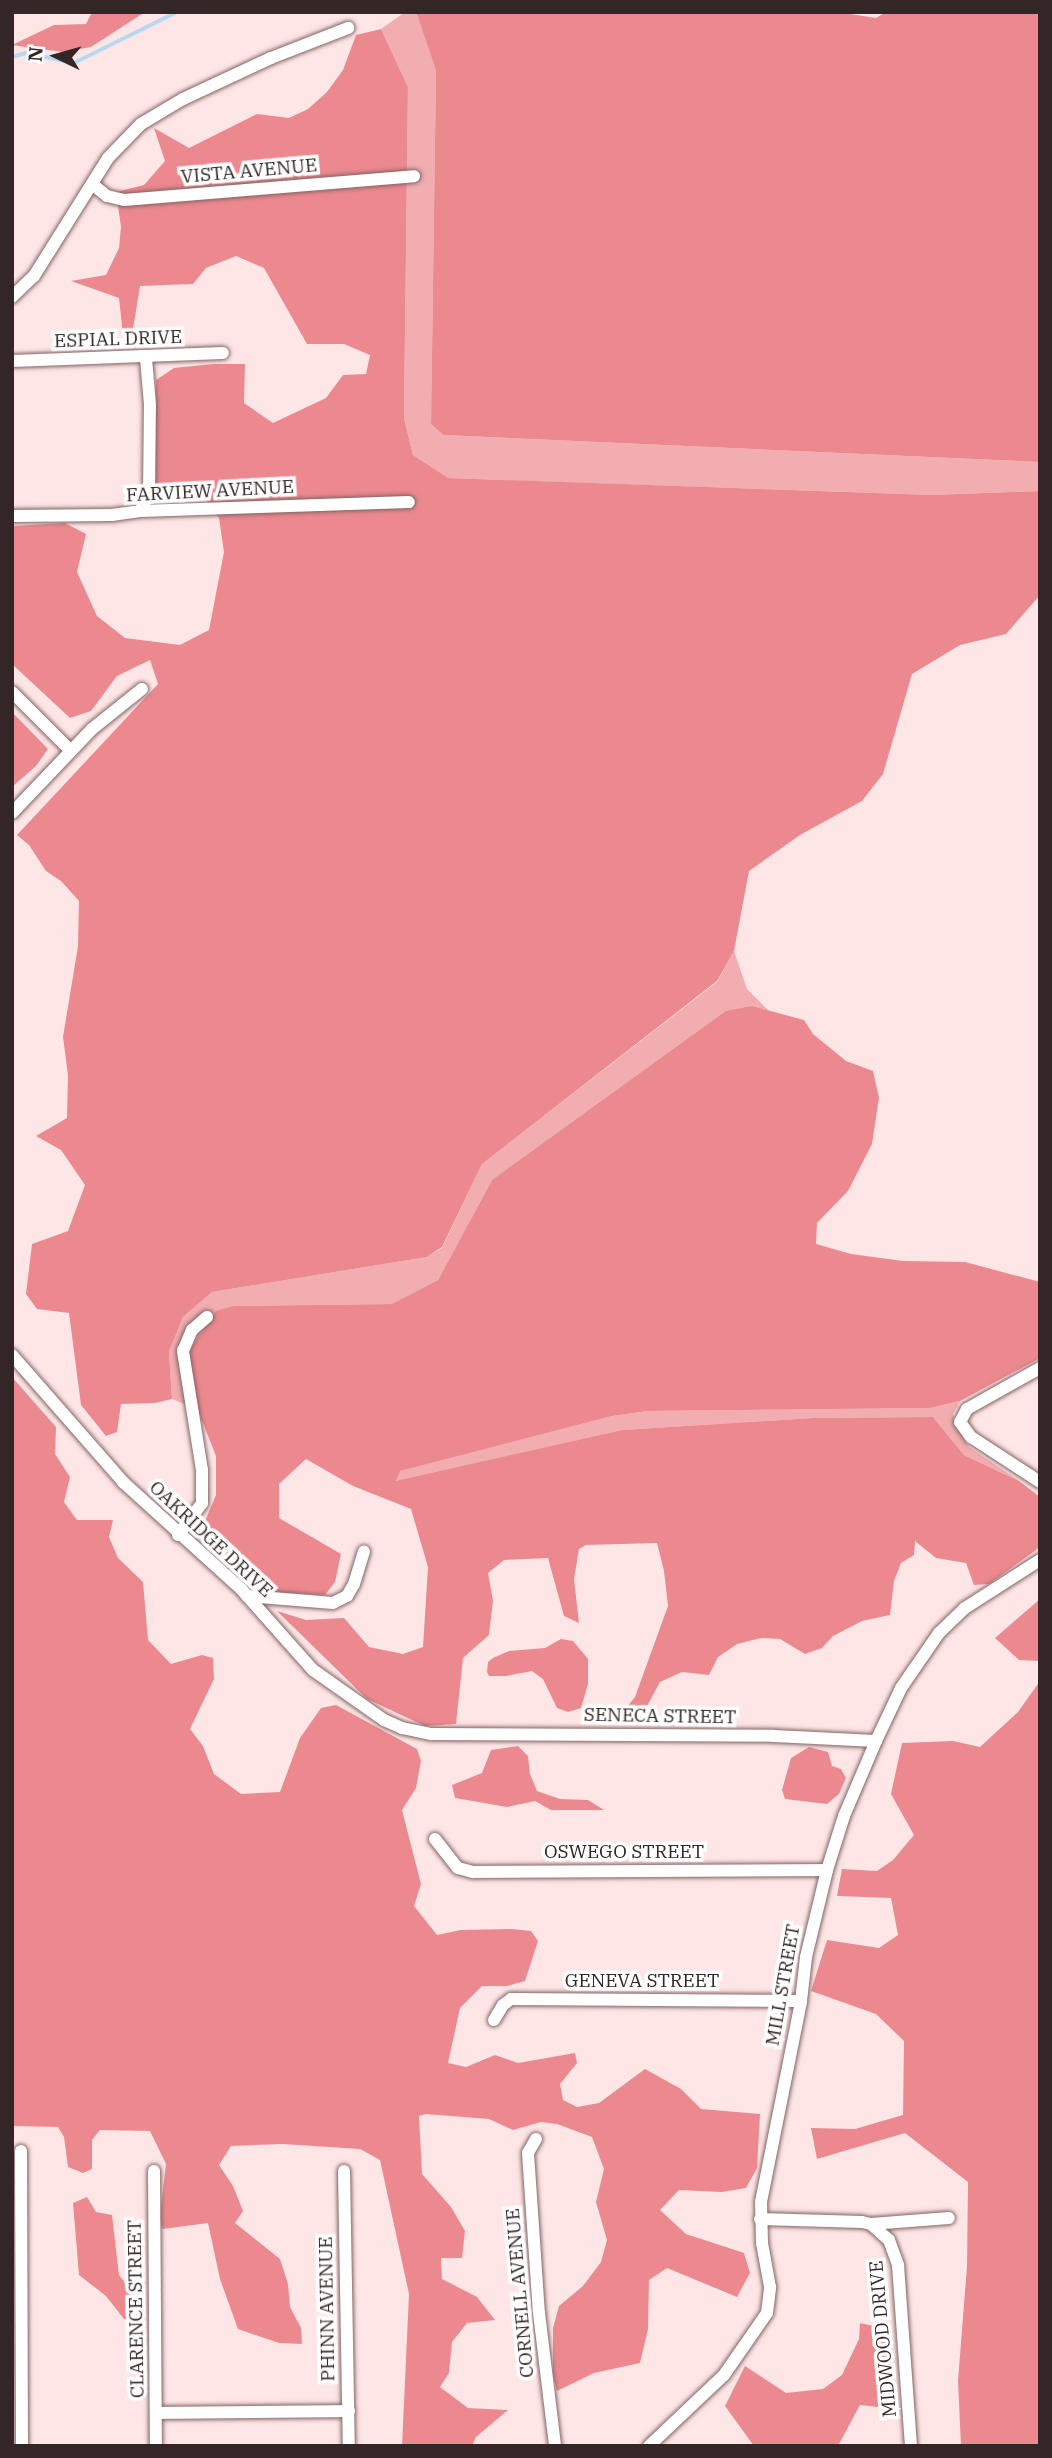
<!DOCTYPE html>
<style>
body{margin:0}
#map{position:relative;width:1052px;height:2458px;overflow:hidden;background:#fee6e6;font-family:"IBM Plex Serif",serif}
div>[style]{position:absolute}
[style*='--x']{left:calc(var(--x)*1px);top:calc(var(--y)*1px);width:calc(var(--w)*1px);rotate:calc(var(--a)*1deg)}
.green>*{inset:0;background:#f1adaf}
.forest>*{inset:0;background:#ec898f}
.stream>*{height:3.5px;margin:-1.75px;padding:0 1.75px;transform-origin:1.75px;border-radius:1.75px;background:#b9d7f1}
.roads{filter:drop-shadow(0 0 2px #856364) drop-shadow(0 0 2px #856364)}
.minor>*{height:12px;margin:-6px;padding:0 6px;transform-origin:6px;border-radius:6px;background:#fff}
span{translate:-50% -50%;white-space:nowrap;text-align:center;line-height:1.15;-webkit-text-stroke:7px #fff;paint-order:stroke}
.street-label{font-size:19px;color:#342626}
.frame{position:absolute;inset:0;border:14px solid #342626;pointer-events:none}
.north{position:absolute;left:21px;top:21px;width:70px;height:70px;-webkit-text-stroke:5px #fff;paint-order:stroke;rotate:275deg;font-size:19px;font-weight:700;line-height:28px;text-align:center;color:#342626}
.north::after{content:'';display:block;margin:auto;width:24px;height:32px;background:#342626;clip-path:polygon(50% 0,100% 100%,50% 72%,0 100%)}
</style>
<div id="map">
<div class="green">
<div style="clip-path:polygon(405px 12px,416px 12px,436px 69px,431px 424px,443px 435px,1040px 462px,1040px 491px,932px 495px,447px 478px,413px 455px,404px 418px,408px 87px,381px 29px)"></div>
<div style="clip-path:polygon(734px 951px,747px 989px,769px 1011px,752px 1006px,492px 1180px,438px 1280px,393px 1304px,234px 1306px,197px 1409px,172px 1399px,169px 1352px,183px 1317px,212px 1292px,427px 1257px,442px 1248px,482px 1164px,717px 982px)"></div>
<div style="clip-path:polygon(960px 1401px,953px 1414px,957px 1428px,969px 1447px,1019px 1481px,964px 1455px,933px 1417px,813px 1418px,622px 1430px,396px 1482px,399px 1471px,612px 1416px,648px 1411px,930px 1408px)"></div>
</div>
<div class="forest">
<div style="clip-path:polygon(92px 12px,145px 12px,91px 47px,63px 52px,12px 45px,54px 25px,86px 24px)"></div>
<div style="clip-path:polygon(416px 12px,838px 12px,876px 18px,886px 12px,1040px 12px,1040px 462px,443px 435px,431px 424px,436px 70px)"></div>
<div style="clip-path:polygon(381px 29px,408px 87px,404px 418px,413px 455px,448px 478px,932px 495px,1040px 491px,1040px 595px,1006px 634px,960px 645px,912px 674px,883px 774px,862px 801px,800px 835px,749px 871px,734px 951px,717px 981px,482px 1164px,442px 1247px,427px 1257px,212px 1292px,183px 1317px,169px 1352px,172px 1399px,155px 1403px,121px 1404px,117px 1432px,106px 1436px,81px 1405px,69px 1313px,37px 1309px,26px 1294px,32px 1244px,68px 1231px,85px 1185px,61px 1150px,36px 1136px,67px 1118px,68px 1075px,63px 1037px,78px 946px,79px 901px,61px 881px,46px 871px,29px 845px,17px 835px,158px 684px,150px 660px,117px 676px,91px 711px,70px 718px,12px 664px,12px 526px,65px 523px,86px 534px,77px 572px,97px 616px,125px 638px,180px 645px,209px 630px,224px 552px,219px 518px,206px 500px,159px 501px,154px 492px,156px 380px,174px 368px,214px 364px,245px 364px,244px 403px,273px 423px,326px 398px,343px 375px,366px 374px,370px 355px,344px 344px,307px 344px,264px 268px,236px 256px,206px 268px,193px 284px,140px 286px,132px 335px,123px 335px,119px 298px,71px 281px,106px 275px,119px 248px,121px 227px,116px 192px,144px 185px,165px 161px,154px 128px,189px 148px,257px 114px,289px 118px,308px 109px,327px 92px,343px 70px,356px 35px)"></div>
<div style="clip-path:polygon(12px 712px,48px 749px,36px 766px,12px 787px)"></div>
<div style="clip-path:polygon(752px 1006px,804px 1020px,813px 1034px,846px 1061px,873px 1071px,879px 1098px,872px 1144px,848px 1191px,817px 1223px,816px 1244px,851px 1254px,903px 1261px,965px 1262px,1040px 1282px,1040px 1358px,960px 1401px,930px 1408px,648px 1411px,612px 1416px,400px 1471px,396px 1481px,622px 1430px,813px 1418px,933px 1417px,964px 1455px,1019px 1481px,1040px 1497px,1040px 1547px,989px 1584px,974px 1585px,966px 1563px,936px 1558px,915px 1541px,914px 1555px,901px 1563px,894px 1581px,890px 1615px,862px 1621px,833px 1636px,822px 1648px,805px 1654px,780px 1639px,761px 1638px,737px 1644px,718px 1657px,709px 1675px,682px 1672px,660px 1682px,640px 1719px,615px 1722px,635px 1697px,668px 1606px,664px 1571px,657px 1543px,586px 1545px,579px 1549px,574px 1579px,579px 1623px,564px 1616px,548px 1558px,504px 1560px,488px 1573px,493px 1601px,489px 1635px,463px 1658px,456px 1724px,425px 1726px,367px 1699px,277px 1611px,306px 1620px,344px 1618px,369px 1647px,403px 1654px,423px 1647px,428px 1567px,411px 1509px,353px 1486px,306px 1459px,279px 1484px,279px 1518px,341px 1554px,335px 1582px,325px 1595px,254px 1591px,204px 1542px,202px 1528px,216px 1495px,216px 1456px,193px 1398px,189px 1351px,216px 1311px,234px 1306px,392px 1304px,438px 1280px,492px 1180px,726px 1011px)"></div>
<div style="clip-path:polygon(12px 1377px,56px 1427px,55px 1454px,70px 1477px,64px 1502px,77px 1520px,113px 1520px,109px 1537px,118px 1558px,143px 1582px,148px 1640px,171px 1664px,202px 1655px,213px 1658px,214px 1679px,190px 1729px,203px 1746px,214px 1774px,241px 1794px,280px 1792px,300px 1738px,321px 1708px,336px 1705px,417px 1749px,421px 1761px,416px 1788px,402px 1810px,421px 1884px,414px 1906px,437px 1935px,461px 1930px,511px 1929px,531px 1931px,538px 1941px,525px 1981px,507px 1986px,482px 1986px,460px 2008px,448px 2063px,466px 2067px,495px 2055px,518px 2063px,575px 2053px,577px 2063px,560px 2084px,563px 2100px,577px 2107px,599px 2103px,645px 2069px,681px 2089px,701px 2109px,760px 2114px,757px 2168px,746px 2188px,722px 2192px,679px 2190px,660px 2210px,686px 2234px,744px 2253px,750px 2273px,737px 2297px,667px 2268px,649px 2280px,648px 2329px,640px 2363px,594px 2373px,557px 2391px,553px 2374px,553px 2328px,559px 2306px,583px 2286px,601px 2262px,607px 2240px,596px 2202px,604px 2169px,592px 2137px,557px 2124px,541px 2122px,513px 2130px,489px 2119px,426px 2114px,419px 2116px,422px 2174px,451px 2207px,465px 2231px,462px 2258px,441px 2258px,442px 2279px,477px 2297px,495px 2320px,467px 2323px,452px 2342px,449px 2373px,440px 2387px,468px 2408px,508px 2410px,476px 2437px,472px 2446px,402px 2446px,409px 2294px,380px 2160px,360px 2149px,283px 2144px,231px 2146px,219px 2165px,233px 2186px,243px 2211px,235px 2223px,280px 2259px,288px 2284px,290px 2307px,301px 2328px,302px 2344px,279px 2343px,238px 2329px,220px 2279px,208px 2223px,163px 2229px,159px 2223px,166px 2164px,150px 2131px,100px 2130px,92px 2140px,92px 2169px,83px 2173px,68px 2167px,64px 2137px,58px 2127px,12px 2126px)"></div>
<div style="clip-path:polygon(1040px 1599px,1040px 1661px,1019px 1660px,995px 1638px)"></div>
<div style="clip-path:polygon(561px 1639px,573px 1641px,588px 1659px,588px 1684px,581px 1708px,568px 1712px,557px 1708px,543px 1679px,532px 1671px,506px 1676px,489px 1676px,487px 1672px,488px 1662px,493px 1658px,509px 1651px,545px 1648px)"></div>
<div style="clip-path:polygon(1040px 1681px,1040px 2446px,961px 2446px,958px 2381px,967px 2266px,968px 2182px,905px 2133px,817px 2159px,811px 2128px,855px 2129px,903px 2115px,904px 2041px,876px 2014px,811px 1991px,827px 1940px,879px 1948px,898px 1935px,891px 1898px,837px 1896px,842px 1869px,877px 1871px,893px 1860px,914px 1835px,891px 1794px,902px 1743px,953px 1741px,980px 1747px,1018px 1712px)"></div>
<div style="clip-path:polygon(518px 1746px,528px 1756px,530px 1774px,537px 1791px,560px 1799px,588px 1800px,604px 1810px,551px 1810px,535px 1801px,507px 1807px,455px 1798px,452px 1785px,482px 1773px,491px 1750px)"></div>
<div style="clip-path:polygon(809px 1747px,828px 1752px,832px 1766px,841px 1769px,846px 1778px,839px 1794px,827px 1804px,785px 1799px,782px 1790px,791px 1758px)"></div>
<div style="clip-path:polygon(87px 2197px,96px 2212px,112px 2215px,119px 2275px,143px 2306px,138px 2320px,124px 2319px,106px 2296px,79px 2275px,73px 2203px)"></div>
<div style="clip-path:polygon(860px 2323px,891px 2330px,887px 2408px,860px 2405px,838px 2446px,754px 2446px,725px 2406px,745px 2366px,786px 2393px,823px 2389px,842px 2375px,859px 2339px)"></div>
</div>
<div class="stream">
<div style="--x:12;--y:57;--w:15;--a:-16"></div>
<div style="--x:26;--y:53;--w:49;--a:11.8"></div>
<div style="--x:74;--y:63;--w:115;--a:-26.3"></div>
</div>
<div class="roads">
<div class="minor">
<div style="--x:92;--y:184;--w:19;--a:39"></div>
<div style="--x:107;--y:196;--w:17;--a:13"></div>
<div style="--x:124;--y:200;--w:291;--a:-4.7"></div>
<div style="--x:12;--y:297;--w:30;--a:-44"></div>
<div style="--x:34;--y:276;--w:139;--a:-57.9"></div>
<div style="--x:108;--y:158;--w:47;--a:-45.9"></div>
<div style="--x:141;--y:124;--w:49;--a:-30.8"></div>
<div style="--x:183;--y:99;--w:97;--a:-25"></div>
<div style="--x:271;--y:58;--w:83;--a:-21.3"></div>
<div style="--x:12;--y:361;--w:211;--a:-2.2"></div>
<div style="--x:140;--y:511;--w:18;--a:-61"></div>
<div style="--x:149;--y:495;--w:90;--a:-89.4"></div>
<div style="--x:150;--y:405;--w:47;--a:-94.9"></div>
<div style="--x:12;--y:516;--w:100;--a:-0.6"></div>
<div style="--x:112;--y:515;--w:28;--a:-8"></div>
<div style="--x:140;--y:511;--w:269;--a:-1.9"></div>
<div style="--x:12;--y:692;--w:83;--a:45"></div>
<div style="--x:12;--y:813;--w:116;--a:-46.4"></div>
<div style="--x:92;--y:729;--w:64;--a:-38.7"></div>
<div style="--x:12;--y:1355;--w:169;--a:48.8"></div>
<div style="--x:123;--y:1482;--w:159;--a:42.2"></div>
<div style="--x:241;--y:1589;--w:108;--a:48.4"></div>
<div style="--x:313;--y:1670;--w:87;--a:35.2"></div>
<div style="--x:384;--y:1720;--w:20;--a:24"></div>
<div style="--x:402;--y:1728;--w:30;--a:12"></div>
<div style="--x:431;--y:1734;--w:343;--a:0.3"></div>
<div style="--x:774;--y:1736;--w:102;--a:2.8"></div>
<div style="--x:1040;--y:1368;--w:84;--a:150.7"></div>
<div style="--x:967;--y:1409;--w:15;--a:118"></div>
<div style="--x:960;--y:1422;--w:19;--a:54"></div>
<div style="--x:971;--y:1437;--w:82;--a:33.1"></div>
<div style="--x:178;--y:1535;--w:40;--a:-53"></div>
<div style="--x:202;--y:1503;--w:33;--a:-90"></div>
<div style="--x:202;--y:1470;--w:121;--a:-99.1"></div>
<div style="--x:183;--y:1351;--w:23;--a:-67"></div>
<div style="--x:192;--y:1330;--w:20;--a:-41"></div>
<div style="--x:247;--y:1596;--w:86;--a:4.7"></div>
<div style="--x:333;--y:1603;--w:16;--a:-27"></div>
<div style="--x:347;--y:1596;--w:14;--a:-60"></div>
<div style="--x:354;--y:1584;--w:34;--a:-73"></div>
<div style="--x:435;--y:1839;--w:37;--a:52"></div>
<div style="--x:458;--y:1868;--w:16;--a:15"></div>
<div style="--x:473;--y:1872;--w:354;--a:-0.3"></div>
<div style="--x:494;--y:2020;--w:17;--a:-59"></div>
<div style="--x:503;--y:2005;--w:10;--a:-37"></div>
<div style="--x:511;--y:1999;--w:290;--a:0.4"></div>
<div style="--x:536;--y:2139;--w:16;--a:120"></div>
<div style="--x:528;--y:2153;--w:160;--a:86.1"></div>
<div style="--x:539;--y:2313;--w:134;--a:83.1"></div>
<div style="--x:21;--y:2151;--w:295;--a:89.8"></div>
<div style="--x:154;--y:2171;--w:275;--a:89.6"></div>
<div style="--x:344;--y:2171;--w:275;--a:89"></div>
<div style="--x:760;--y:2219;--w:102;--a:1.7"></div>
<div style="--x:862;--y:2222;--w:9;--a:13"></div>
<div style="--x:871;--y:2224;--w:24;--a:42"></div>
<div style="--x:889;--y:2240;--w:27;--a:70"></div>
<div style="--x:898;--y:2265;--w:181;--a:85.9"></div>
<div style="--x:871;--y:2224;--w:78;--a:-4.4"></div>
<div style="--x:157;--y:2413;--w:192;--a:-0.6"></div>
<div style="--x:649;--y:2446;--w:103;--a:-43.4"></div>
<div style="--x:724;--y:2375;--w:75;--a:-55.3"></div>
<div style="--x:767;--y:2313;--w:26;--a:-83"></div>
<div style="--x:770;--y:2287;--w:45;--a:-100.3"></div>
<div style="--x:762;--y:2243;--w:41;--a:-91.4"></div>
<div style="--x:761;--y:2202;--w:205;--a:-78.7"></div>
<div style="--x:801;--y:2001;--w:44;--a:-83.5"></div>
<div style="--x:806;--y:1957;--w:89;--a:-76.4"></div>
<div style="--x:827;--y:1870;--w:57;--a:-72.5"></div>
<div style="--x:844;--y:1816;--w:82;--a:-66.9"></div>
<div style="--x:876;--y:1741;--w:59;--a:-64.7"></div>
<div style="--x:901;--y:1688;--w:67;--a:-55.4"></div>
<div style="--x:939;--y:1633;--w:36;--a:-44"></div>
<div style="--x:965;--y:1608;--w:89;--a:-32.6"></div>
</div>
</div>
<div class="street-label">
<span style="left:249px;top:171px;rotate:-5deg">VISTA AVENUE</span>
<span style="left:118px;top:339px;rotate:-2deg">ESPIAL DRIVE</span>
<span style="left:210px;top:491px;rotate:-3deg">FARVIEW AVENUE</span>
<span style="left:211px;top:1539px;rotate:43deg">OAKRIDGE DRIVE</span>
<span style="left:660px;top:1716px;rotate:1deg">SENECA STREET</span>
<span style="left:624px;top:1852px">OSWEGO STREET</span>
<span style="left:642px;top:1981px">GENEVA STREET</span>
<span style="left:783px;top:1985px;rotate:-80deg">MILL STREET</span>
<span style="left:520px;top:2293px;rotate:-95deg">CORNELL AVENUE</span>
<span style="left:136px;top:2309px;rotate:-91deg">CLARENCE STREET</span>
<span style="left:327px;top:2309px;rotate:-91deg">PHINN AVENUE</span>
<span style="left:883px;top:2339px;rotate:-95deg">MIDWOOD DRIVE</span>
</div>
<div class="frame"></div>
<div class="north">N</div>
</div>
